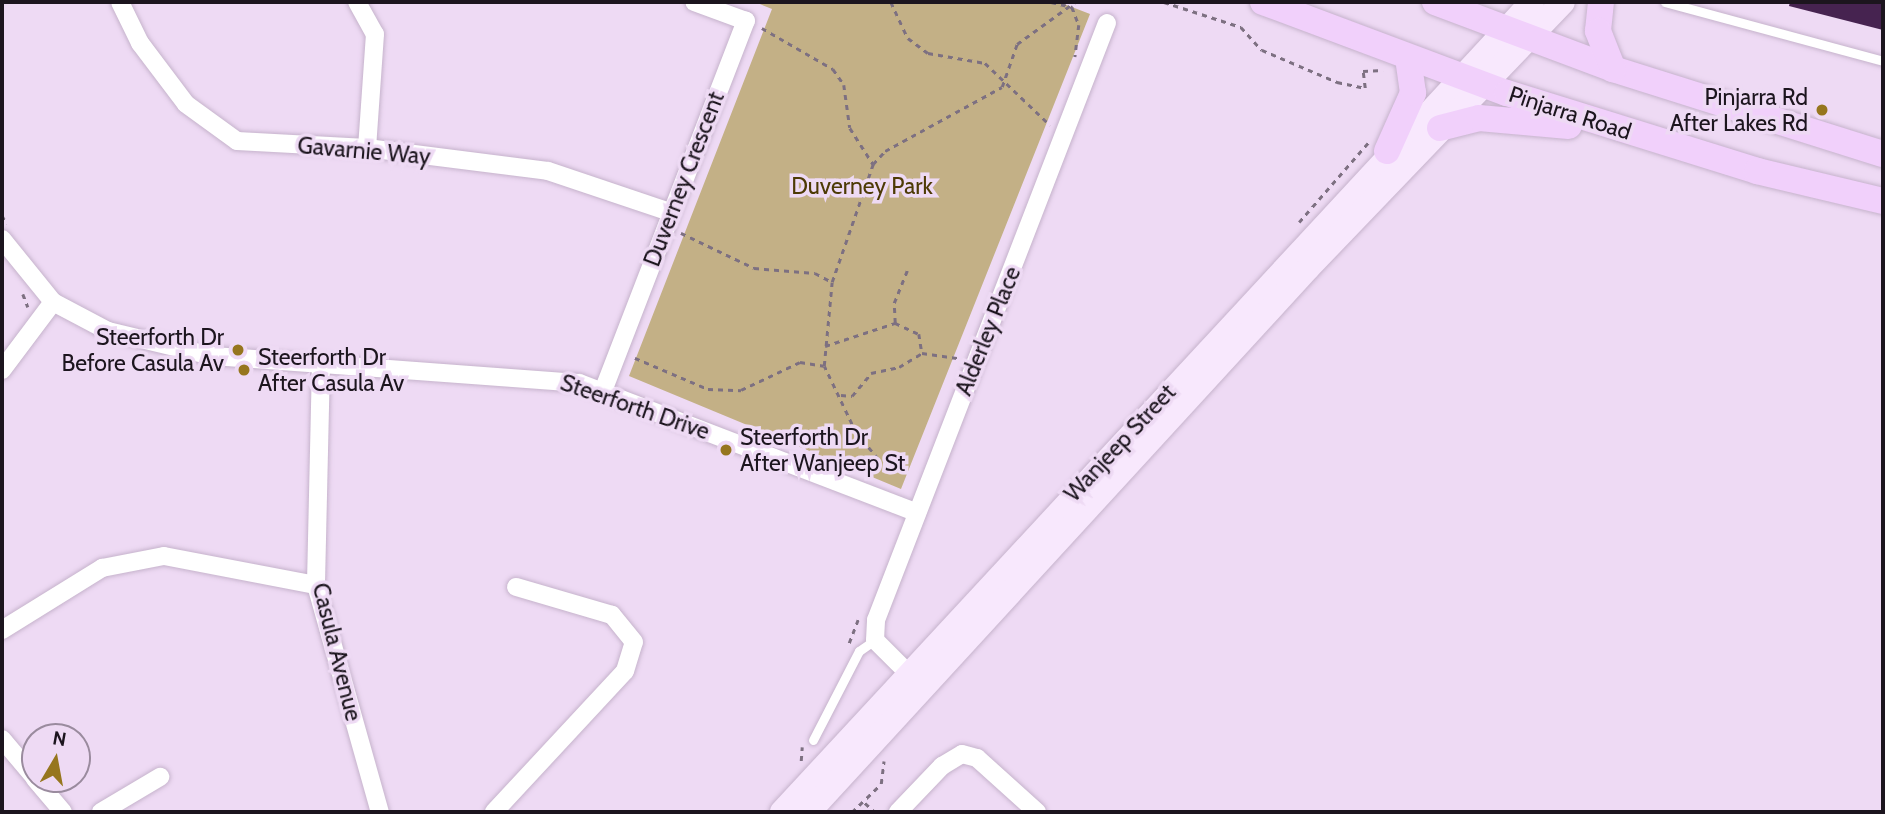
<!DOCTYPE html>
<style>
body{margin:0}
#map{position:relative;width:1885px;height:814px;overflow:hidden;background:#eedaf4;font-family:Cabin,sans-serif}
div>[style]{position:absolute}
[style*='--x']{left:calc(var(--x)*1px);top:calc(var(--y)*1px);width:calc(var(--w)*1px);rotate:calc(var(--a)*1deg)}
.green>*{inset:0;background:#c3b086}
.building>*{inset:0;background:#462350}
.path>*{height:2.5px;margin-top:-1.25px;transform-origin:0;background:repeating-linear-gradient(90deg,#7d7081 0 5px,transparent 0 10px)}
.roads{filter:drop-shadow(0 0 2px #c6b3cc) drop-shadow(0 0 2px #c6b3cc)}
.service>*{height:9px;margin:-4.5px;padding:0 4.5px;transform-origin:4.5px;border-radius:4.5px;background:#fff}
.minor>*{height:18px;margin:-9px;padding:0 9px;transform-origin:9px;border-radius:9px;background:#fff}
.secondary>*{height:24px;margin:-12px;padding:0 12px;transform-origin:12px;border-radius:12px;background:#f8e8fd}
.primary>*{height:26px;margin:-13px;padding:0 13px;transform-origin:13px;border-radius:13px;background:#f1d0fb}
.dots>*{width:19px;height:19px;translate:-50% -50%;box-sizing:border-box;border:4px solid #eedaf4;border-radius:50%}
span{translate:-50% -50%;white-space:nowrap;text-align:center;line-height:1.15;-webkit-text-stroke:7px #eedaf4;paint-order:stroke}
.poi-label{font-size:23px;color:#1c151e}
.right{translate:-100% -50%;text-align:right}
.left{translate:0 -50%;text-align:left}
.street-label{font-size:23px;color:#1c151e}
.park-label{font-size:23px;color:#4d3a05}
.frame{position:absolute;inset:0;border:4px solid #1c151e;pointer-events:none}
.north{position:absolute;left:21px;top:723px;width:70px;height:70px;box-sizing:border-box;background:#eedaf4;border:2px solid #9a8b9e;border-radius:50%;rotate:10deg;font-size:19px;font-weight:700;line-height:28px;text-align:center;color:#1c151e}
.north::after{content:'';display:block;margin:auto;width:24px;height:32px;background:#96761e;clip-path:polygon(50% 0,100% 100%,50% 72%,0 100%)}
</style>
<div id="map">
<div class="green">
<div style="clip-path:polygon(755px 2px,1059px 2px,1090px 14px,901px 489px,629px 376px,772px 9px)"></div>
</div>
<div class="building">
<div style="clip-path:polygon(1790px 2px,1883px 2px,1883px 30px,1789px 6px)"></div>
</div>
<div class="path">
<div style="--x:891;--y:2;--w:40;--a:65"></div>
<div style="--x:908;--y:38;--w:25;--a:37"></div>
<div style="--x:928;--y:53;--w:58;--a:10"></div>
<div style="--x:985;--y:63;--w:90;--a:43.6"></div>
<div style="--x:1051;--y:2;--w:22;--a:13"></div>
<div style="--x:1072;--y:7;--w:19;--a:69"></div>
<div style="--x:1079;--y:25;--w:32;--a:97"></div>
<div style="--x:1164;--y:2;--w:81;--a:18"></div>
<div style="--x:1241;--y:27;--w:31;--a:48"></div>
<div style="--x:1262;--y:50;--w:82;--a:23.1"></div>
<div style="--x:1337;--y:82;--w:29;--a:12"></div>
<div style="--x:1365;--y:88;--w:17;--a:-97"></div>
<div style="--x:1363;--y:71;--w:20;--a:-3"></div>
<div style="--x:762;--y:28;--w:82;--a:30"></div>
<div style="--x:833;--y:69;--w:19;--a:55"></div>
<div style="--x:844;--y:85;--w:43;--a:82.1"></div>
<div style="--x:850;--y:128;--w:43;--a:57.4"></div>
<div style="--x:2;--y:215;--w:10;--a:61"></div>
<div style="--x:1299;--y:222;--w:105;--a:-48.9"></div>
<div style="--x:681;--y:233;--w:81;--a:25.6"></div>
<div style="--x:754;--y:268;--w:61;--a:4.7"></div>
<div style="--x:815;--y:273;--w:19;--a:28"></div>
<div style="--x:23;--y:294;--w:14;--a:69"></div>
<div style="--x:895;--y:323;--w:20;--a:-93"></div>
<div style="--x:894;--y:303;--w:35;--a:-68"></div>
<div style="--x:825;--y:346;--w:74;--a:-18.2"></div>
<div style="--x:895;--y:323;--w:26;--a:25"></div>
<div style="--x:919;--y:334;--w:19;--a:81"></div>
<div style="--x:635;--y:358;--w:79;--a:23"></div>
<div style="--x:708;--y:389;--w:33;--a:2"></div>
<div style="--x:741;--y:390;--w:65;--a:-25.4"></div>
<div style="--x:800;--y:362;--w:24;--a:9"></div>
<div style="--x:841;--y:395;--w:11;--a:5"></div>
<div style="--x:852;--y:396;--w:30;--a:-50"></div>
<div style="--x:871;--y:373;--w:29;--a:-12"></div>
<div style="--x:899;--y:367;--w:27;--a:-31"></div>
<div style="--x:922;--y:353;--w:37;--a:8"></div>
<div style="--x:870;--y:478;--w:21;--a:-67"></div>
<div style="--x:878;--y:459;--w:34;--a:-130"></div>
<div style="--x:856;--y:433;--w:74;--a:-115.5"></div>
<div style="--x:824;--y:366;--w:84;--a:-84.6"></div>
<div style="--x:832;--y:282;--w:125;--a:-70.8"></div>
<div style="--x:873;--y:164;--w:18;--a:-47"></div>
<div style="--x:885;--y:151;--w:133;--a:-28.7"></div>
<div style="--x:1002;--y:87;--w:46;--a:-70.8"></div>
<div style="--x:1017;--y:44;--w:72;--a:-35.9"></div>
<div style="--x:849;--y:643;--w:25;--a:-69"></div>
<div style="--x:801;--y:761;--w:14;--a:-86"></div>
<div style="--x:865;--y:803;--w:13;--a:42"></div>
<div style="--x:852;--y:812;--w:40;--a:-44"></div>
<div style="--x:881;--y:784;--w:23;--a:-83"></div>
</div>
<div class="roads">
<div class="service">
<div style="--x:1665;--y:2;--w:226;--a:15.1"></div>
<div style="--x:813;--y:740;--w:100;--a:-62.7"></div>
<div style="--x:859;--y:651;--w:19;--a:-35"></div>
</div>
<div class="minor">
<div style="--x:120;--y:2;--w:46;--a:64"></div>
<div style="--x:140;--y:43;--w:76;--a:53"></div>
<div style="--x:186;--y:104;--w:63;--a:36"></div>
<div style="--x:237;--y:141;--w:130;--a:3.1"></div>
<div style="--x:367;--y:148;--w:182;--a:7.2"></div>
<div style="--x:548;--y:171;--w:129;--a:18.6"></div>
<div style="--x:357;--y:2;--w:37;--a:61"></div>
<div style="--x:375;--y:34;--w:114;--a:94"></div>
<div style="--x:2;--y:239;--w:81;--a:51"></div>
<div style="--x:53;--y:302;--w:62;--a:27.8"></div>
<div style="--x:108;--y:331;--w:107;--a:13.5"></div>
<div style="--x:212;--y:356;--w:368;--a:4.2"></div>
<div style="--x:579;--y:383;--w:362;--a:21"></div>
<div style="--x:321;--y:363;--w:222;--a:91.3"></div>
<div style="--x:316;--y:585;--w:236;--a:74.3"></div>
<div style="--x:2;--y:370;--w:85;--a:-53.1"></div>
<div style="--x:603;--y:391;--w:397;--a:-68.9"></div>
<div style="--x:746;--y:21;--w:55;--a:-159.9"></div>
<div style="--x:2;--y:630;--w:118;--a:-31.8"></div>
<div style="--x:102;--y:568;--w:63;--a:-11"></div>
<div style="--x:164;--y:556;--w:155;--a:10.8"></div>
<div style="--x:917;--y:682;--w:59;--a:-135"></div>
<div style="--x:875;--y:640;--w:20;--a:-87"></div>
<div style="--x:876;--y:620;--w:640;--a:-68.85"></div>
<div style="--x:2;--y:739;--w:51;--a:49.8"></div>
<div style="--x:35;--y:779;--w:43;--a:49.7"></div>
<div style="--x:101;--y:812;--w:69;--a:-30.7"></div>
<div style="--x:494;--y:812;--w:192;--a:-47.1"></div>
<div style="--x:625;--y:671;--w:30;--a:-73"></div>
<div style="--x:634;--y:642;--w:35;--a:-129"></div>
<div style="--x:612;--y:615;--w:100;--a:-163.7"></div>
<div style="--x:898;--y:812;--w:64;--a:-46.3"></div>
<div style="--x:942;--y:766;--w:23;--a:-31"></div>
<div style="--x:962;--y:754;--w:16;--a:15"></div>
<div style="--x:977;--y:758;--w:81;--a:42"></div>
</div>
<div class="secondary">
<div style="--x:782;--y:812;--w:1104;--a:-47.2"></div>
<div style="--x:809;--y:812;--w:738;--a:-47.47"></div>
<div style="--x:1308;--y:268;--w:368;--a:-46.2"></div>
</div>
<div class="primary">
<div style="--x:1263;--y:2;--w:260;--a:20.5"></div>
<div style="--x:1507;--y:93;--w:262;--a:17.3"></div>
<div style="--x:1757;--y:171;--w:130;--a:13.4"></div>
<div style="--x:1435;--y:2;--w:190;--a:20.6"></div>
<div style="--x:1613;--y:69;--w:283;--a:17.5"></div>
<div style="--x:1601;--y:2;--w:29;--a:96"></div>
<div style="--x:1598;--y:31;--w:41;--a:68.5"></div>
<div style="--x:1440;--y:128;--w:40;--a:-14.4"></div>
<div style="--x:1479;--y:118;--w:90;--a:5.1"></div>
<div style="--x:1387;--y:151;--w:64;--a:-65.9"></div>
<div style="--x:1413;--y:93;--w:35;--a:-98"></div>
</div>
</div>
<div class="dots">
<div style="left:1822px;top:110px;background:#96761e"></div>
<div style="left:238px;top:350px;background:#96761e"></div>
<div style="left:244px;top:370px;background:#96761e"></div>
<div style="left:726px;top:450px;background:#96761e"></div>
</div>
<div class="poi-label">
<span class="right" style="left:1808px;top:110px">Pinjarra Rd<br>After Lakes Rd</span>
<span class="right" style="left:224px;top:350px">Steerforth Dr<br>Before Casula Av</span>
<span class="left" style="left:258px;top:370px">Steerforth Dr<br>After Casula Av</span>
<span class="left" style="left:740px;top:450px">Steerforth Dr<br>After Wanjeep St</span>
</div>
<div class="street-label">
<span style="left:1570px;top:113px;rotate:18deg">Pinjarra Road</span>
<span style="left:364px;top:151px;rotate:5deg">Gavarnie Way</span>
<span style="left:684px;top:179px;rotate:-69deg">Duverney Crescent</span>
<span style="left:988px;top:331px;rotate:-68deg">Alderley Place</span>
<span style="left:635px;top:407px;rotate:19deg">Steerforth Drive</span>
<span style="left:1120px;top:443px;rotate:-47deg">Wanjeep Street</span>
<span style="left:337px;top:652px;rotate:76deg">Casula Avenue</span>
</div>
<div class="park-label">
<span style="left:862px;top:186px">Duverney Park</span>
</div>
<div class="frame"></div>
<div class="north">N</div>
</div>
